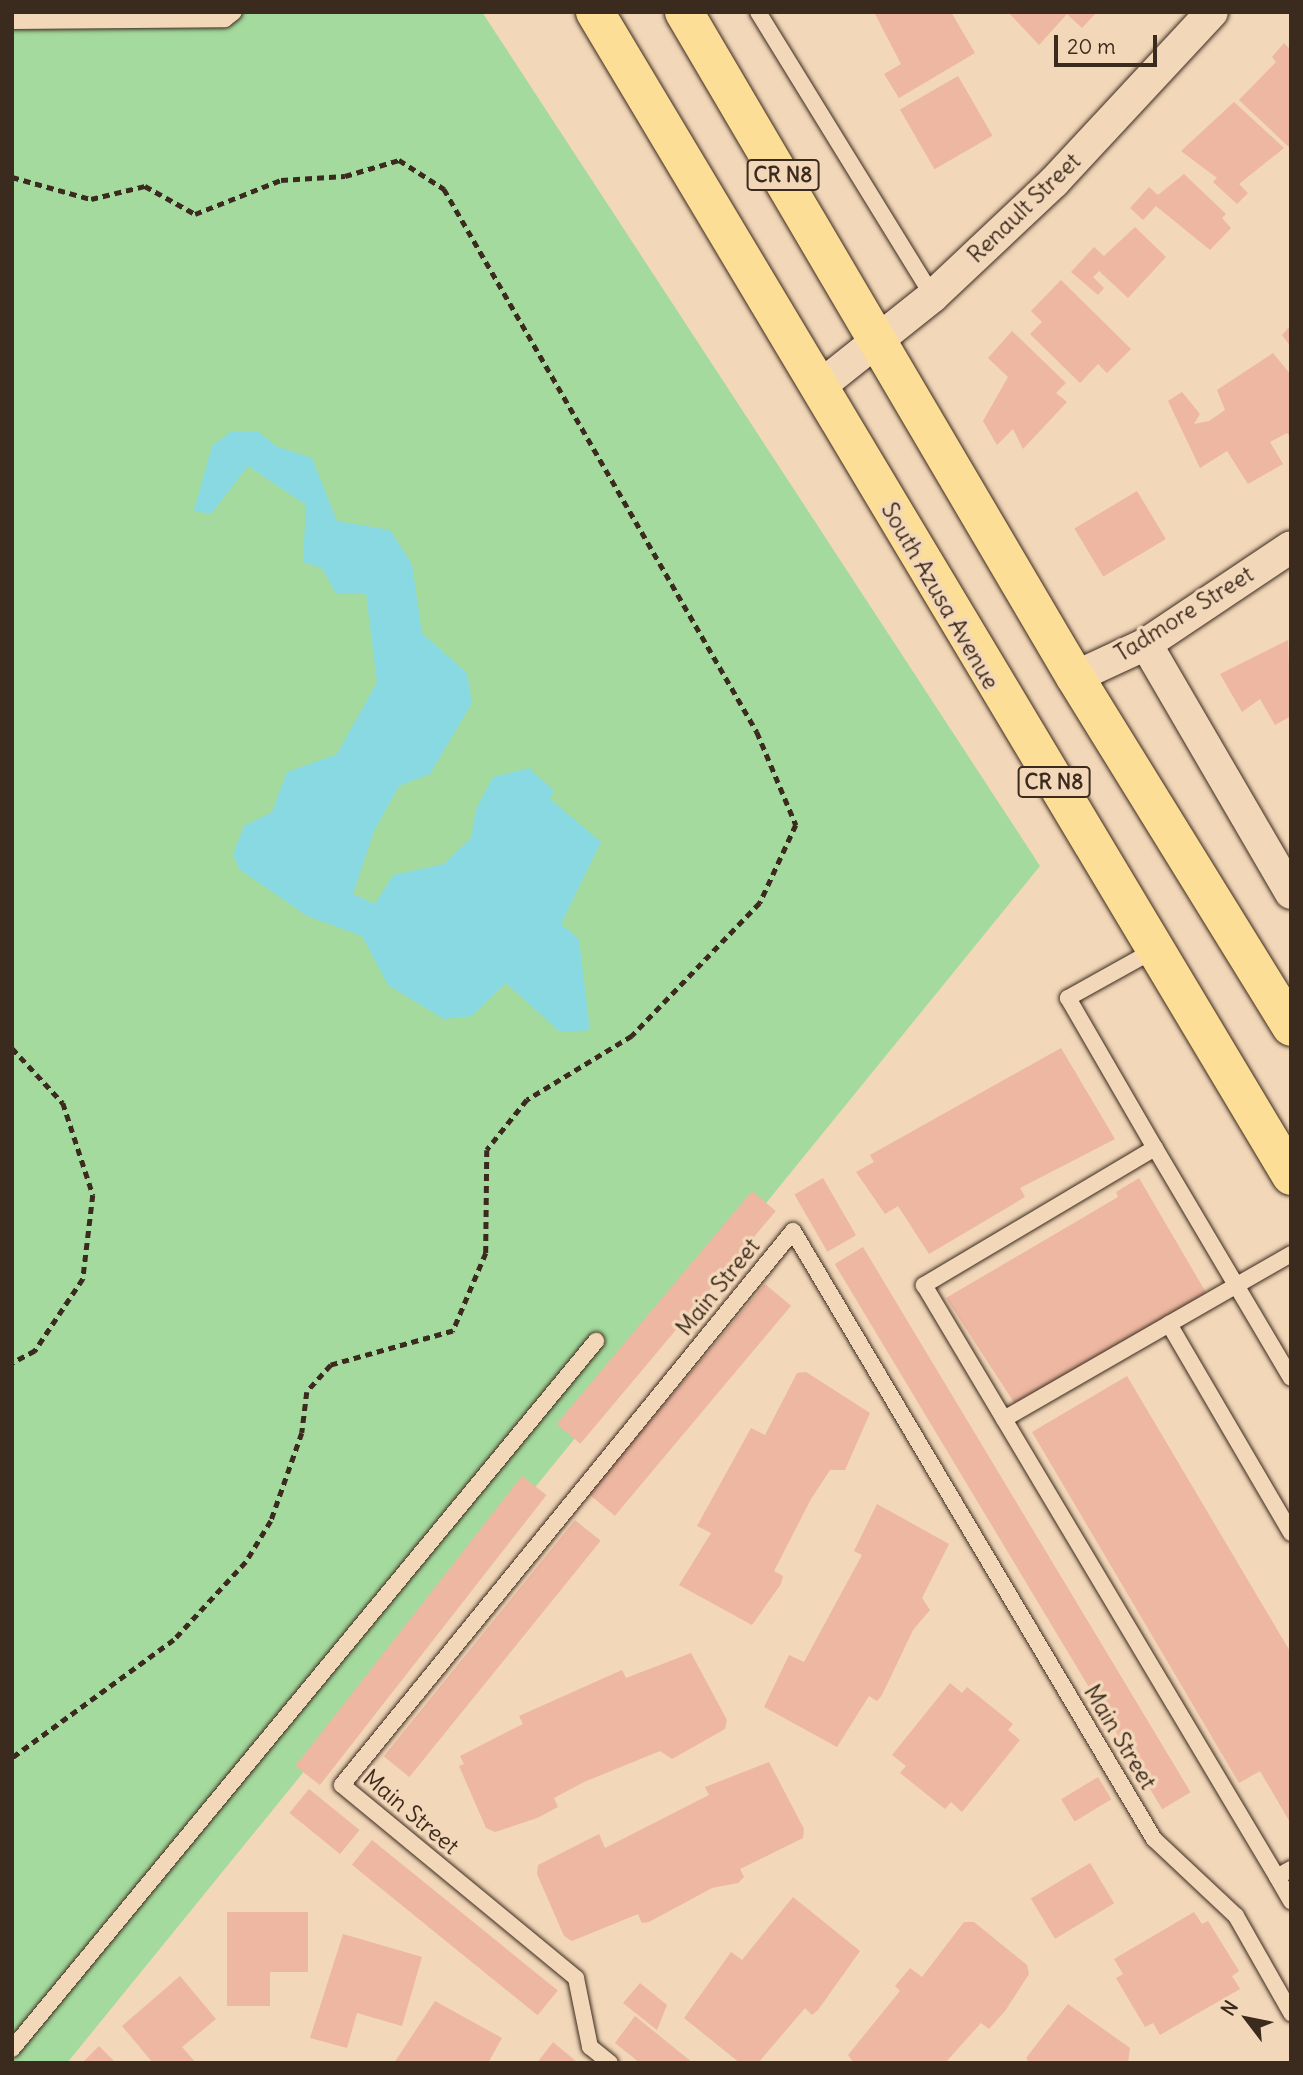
<!DOCTYPE html>
<style>
body{margin:0}
#map{position:relative;width:1303px;height:2075px;overflow:hidden;background:#f2d7b9;font-family:Delius,sans-serif}
div>[style]{position:absolute}
[style*='--x']{left:calc(var(--x)*1px);top:calc(var(--y)*1px);width:calc(var(--w)*1px);rotate:calc(var(--a)*1deg)}
.green>*{inset:0;background:#a4da9d}
.water>*{inset:0;background:#88d9e2}
.building>*{inset:0;background:#edb7a1;transform-origin:0 0}
.path>*{height:4.5px;margin-top:-2.25px;transform-origin:0;background:repeating-linear-gradient(90deg,#3b2a1e 0 7px,transparent 0 12px)}
.roads{filter:drop-shadow(0 0 2px #3b2a1e) drop-shadow(0 0 2px #3b2a1e)}
.lane>*{height:16px;margin:-8px;padding:0 8px;transform-origin:8px;border-radius:8px;background:#f2d7b9}
.street>*{height:32px;margin:-16px;padding:0 16px;transform-origin:16px;border-radius:16px;background:#f2d7b9}
.primary>*{height:38px;margin:-19px;padding:0 19px;transform-origin:19px;border-radius:19px;background:#fdde96}
span{translate:-50% -50%;white-space:nowrap;text-align:center;line-height:1.15;-webkit-text-stroke:7px #f2d7b9;paint-order:stroke}
.shield-label span{padding:2px 5px;background:#f2d7b9;border:2px solid;border-radius:5px;-webkit-text-stroke-width:0}
.shield-label{font-size:21px;color:#3b2a1e;font-weight:700}
.street-label{font-size:23px;color:#3b2a1e}
.frame{position:absolute;inset:0;border:14px solid #3b2a1e;pointer-events:none}
.north{position:absolute;left:1212px;top:1984px;width:70px;height:70px;-webkit-text-stroke:5px #f2d7b9;paint-order:stroke;rotate:302deg;font-size:19px;font-weight:700;line-height:28px;text-align:center;color:#3b2a1e}
.north::after{content:'';display:block;margin:auto;width:24px;height:32px;background:#3b2a1e;clip-path:polygon(50% 0,100% 100%,50% 72%,0 100%)}
.scale{position:absolute;left:1054px;top:35px;width:103px;height:32px;box-sizing:border-box;border:4px solid #3b2a1e;border-top:0;padding-left:9px;font-size:21px;line-height:24px;white-space:nowrap;color:#3b2a1e;-webkit-text-stroke:5px #f2d7b9;paint-order:stroke}
</style>
<div id="map">
<div class="green">
<div style="clip-path:polygon(12px 12px,482px 12px,1040px 866px,67px 2063px,12px 2063px)"></div>
</div>
<div class="water">
<div style="clip-path:polygon(232px 431px,259px 432px,276px 446px,312px 458px,337px 521px,390px 530px,412px 564px,422px 633px,467px 673px,472px 703px,430px 774px,399px 786px,374px 831px,353px 894px,375px 904px,393px 875px,444px 864px,471px 838px,476px 809px,493px 777px,529px 768px,554px 791px,550px 799px,601px 842px,561px 924px,579px 939px,590px 1030px,560px 1032px,506px 983px,472px 1016px,444px 1019px,388px 985px,362px 936px,307px 916px,239px 869px,233px 854px,244px 826px,272px 812px,287px 772px,337px 754px,377px 682px,366px 594px,336px 594px,322px 568px,303px 562px,306px 505px,248px 466px,211px 514px,194px 511px,212px 446px)"></div>
</div>
<div class="building">
<div style="clip-path:polygon(874px 12px,951px 12px,975px 53px,899px 98px,884px 74px,901px 64px)"></div>
<div style="clip-path:polygon(1008px 12px,1097px 12px,1082px 28px,1067px 14px,1039px 45px)"></div>
<div style="clip-path:polygon(1284px 43px,1291px 50px,1291px 149px,1239px 100px,1276px 62px,1272px 57px)"></div>
<div style="left:958px;top:76px;width:69px;height:67px;rotate:60deg"></div>
<div style="clip-path:polygon(1234px 102px,1284px 148px,1239px 184px,1248px 193px,1237px 204px,1213px 182px,1217px 178px,1181px 151px)"></div>
<div style="clip-path:polygon(1184px 174px,1226px 214px,1222px 218px,1231px 228px,1210px 250px,1156px 206px,1143px 220px,1130px 208px,1149px 187px,1158px 195px)"></div>
<div style="clip-path:polygon(1135px 227px,1166px 257px,1128px 298px,1099px 271px,1093px 277px,1104px 288px,1098px 295px,1071px 272px,1094px 247px,1104px 256px)"></div>
<div style="clip-path:polygon(1061px 280px,1131px 349px,1107px 373px,1098px 364px,1080px 383px,1030px 334px,1042px 322px,1031px 311px)"></div>
<div style="clip-path:polygon(1291px 325px,1291px 347px,1282px 335px)"></div>
<div style="clip-path:polygon(1012px 331px,1066px 383px,1056px 393px,1067px 402px,1023px 449px,1013px 429px,997px 445px,983px 421px,1008px 377px,988px 358px)"></div>
<div style="clip-path:polygon(1273px 353px,1291px 375px,1291px 438px,1287px 433px,1270px 442px,1283px 464px,1248px 484px,1227px 451px,1200px 468px,1168px 401px,1182px 392px,1200px 414px,1194px 424px,1209px 421px,1225px 410px,1217px 390px)"></div>
<div style="left:1137px;top:491px;width:56px;height:73px;rotate:59deg"></div>
<div style="clip-path:polygon(1288px 640px,1291px 716px,1275px 725px,1260px 699px,1242px 712px,1220px 674px)"></div>
<div style="clip-path:polygon(1061px 1048px,1115px 1139px,1020px 1188px,1025px 1197px,929px 1254px,898px 1206px,885px 1214px,856px 1172px,874px 1162px,870px 1155px)"></div>
<div style="left:823px;top:1178px;width:66px;height:33px;rotate:60deg"></div>
<div style="clip-path:polygon(1139px 1178px,1208px 1296px,1015px 1404px,946px 1298px,1118px 1197px,1116px 1192px)"></div>
<div style="left:752px;top:1191px;width:31px;height:304px;rotate:40deg"></div>
<div style="left:863px;top:1247px;width:636px;height:33px;rotate:59deg"></div>
<div style="left:765px;top:1284px;width:34px;height:274px;rotate:40deg"></div>
<div style="clip-path:polygon(806px 1372px,870px 1413px,845px 1470px,830px 1470px,811px 1499px,774px 1571px,783px 1576px,781px 1584px,752px 1625px,679px 1585px,711px 1533px,697px 1526px,751px 1428px,765px 1435px,797px 1373px)"></div>
<div style="clip-path:polygon(1127px 1376px,1291px 1653px,1291px 1824px,1260px 1771px,1239px 1783px,1032px 1432px)"></div>
<div style="left:522px;top:1476px;width:31px;height:368px;rotate:38deg"></div>
<div style="clip-path:polygon(877px 1504px,949px 1544px,922px 1598px,930px 1610px,913px 1630px,882px 1695px,877px 1701px,869px 1696px,837px 1747px,764px 1707px,789px 1655px,804px 1662px,862px 1555px,854px 1551px)"></div>
<div style="left:575px;top:1520px;width:33px;height:304px;rotate:39deg"></div>
<div style="clip-path:polygon(691px 1653px,727px 1720px,725px 1729px,672px 1759px,660px 1751px,584px 1782px,554px 1798px,558px 1807px,537px 1818px,495px 1832px,486px 1828px,459px 1766px,464px 1764px,460px 1756px,523px 1724px,519px 1716px,622px 1670px,626px 1678px)"></div>
<div style="clip-path:polygon(950px 1683px,962px 1693px,967px 1687px,1013px 1724px,1008px 1730px,1020px 1740px,962px 1812px,951px 1802px,945px 1809px,900px 1773px,906px 1766px,892px 1755px)"></div>
<div style="clip-path:polygon(769px 1762px,804px 1829px,803px 1838px,740px 1869px,744px 1877px,738px 1883px,712px 1888px,649px 1922px,642px 1923px,638px 1914px,572px 1941px,564px 1936px,537px 1874px,538px 1865px,599px 1834px,605px 1848px,709px 1795px,705px 1787px)"></div>
<div style="left:1098px;top:1777px;width:26px;height:43px;rotate:59deg"></div>
<div style="left:309px;top:1789px;width:65px;height:31px;rotate:39deg"></div>
<div style="left:372px;top:1840px;width:239px;height:32px;rotate:39deg"></div>
<div style="left:1090px;top:1863px;width:47px;height:69px;rotate:59deg"></div>
<div style="clip-path:polygon(793px 1897px,860px 1951px,818px 2010px,812px 2015px,805px 2008px,758px 2063px,740px 2063px,684px 2018px,731px 1952px,742px 1960px)"></div>
<div style="clip-path:polygon(227px 1912px,308px 1912px,308px 1972px,270px 1972px,270px 2006px,227px 2006px)"></div>
<div style="clip-path:polygon(1194px 1912px,1202px 1924px,1208px 1921px,1239px 1971px,1232px 1976px,1240px 1989px,1160px 2035px,1153px 2023px,1145px 2027px,1116px 1978px,1123px 1974px,1114px 1959px)"></div>
<div style="clip-path:polygon(964px 1922px,974px 1922px,1027px 1965px,1029px 1974px,1005px 2011px,989px 2029px,981px 2023px,945px 2063px,854px 2063px,848px 2055px,900px 1991px,895px 1986px,910px 1968px,922px 1977px)"></div>
<div style="clip-path:polygon(343px 1934px,422px 1957px,402px 2026px,357px 2013px,347px 2048px,310px 2038px)"></div>
<div style="clip-path:polygon(180px 1976px,216px 2019px,182px 2047px,196px 2063px,153px 2063px,122px 2026px)"></div>
<div style="clip-path:polygon(640px 1983px,667px 2005px,657px 2030px,623px 2003px)"></div>
<div style="clip-path:polygon(435px 2001px,502px 2038px,488px 2063px,394px 2063px)"></div>
<div style="clip-path:polygon(1068px 2004px,1130px 2048px,1128px 2063px,1030px 2063px,1026px 2058px)"></div>
<div style="clip-path:polygon(635px 2016px,693px 2063px,640px 2063px,615px 2043px)"></div>
<div style="clip-path:polygon(553px 2042px,578px 2063px,537px 2063px)"></div>
<div style="clip-path:polygon(99px 2046px,116px 2063px,82px 2063px)"></div>
</div>
<div class="path">
<div style="--x:12;--y:177;--w:82;--a:15.6"></div>
<div style="--x:91;--y:199;--w:56;--a:-13.5"></div>
<div style="--x:145;--y:186;--w:57;--a:29.2"></div>
<div style="--x:195;--y:214;--w:92;--a:-21.6"></div>
<div style="--x:281;--y:180;--w:64;--a:-3.6"></div>
<div style="--x:345;--y:176;--w:56;--a:-16.5"></div>
<div style="--x:399;--y:160;--w:54;--a:32.8"></div>
<div style="--x:444;--y:189;--w:627;--a:60.04"></div>
<div style="--x:757;--y:732;--w:101;--a:67.2"></div>
<div style="--x:796;--y:825;--w:86;--a:114.8"></div>
<div style="--x:760;--y:903;--w:185;--a:133.9"></div>
<div style="--x:632;--y:1036;--w:123;--a:148.6"></div>
<div style="--x:527;--y:1100;--w:64;--a:128.7"></div>
<div style="--x:487;--y:1150;--w:103;--a:90.6"></div>
<div style="--x:486;--y:1253;--w:85;--a:112.9"></div>
<div style="--x:453;--y:1331;--w:127;--a:164.4"></div>
<div style="--x:331;--y:1365;--w:36;--a:132"></div>
<div style="--x:307;--y:1392;--w:41;--a:97"></div>
<div style="--x:302;--y:1433;--w:93;--a:109.4"></div>
<div style="--x:271;--y:1521;--w:48;--a:121.4"></div>
<div style="--x:246;--y:1562;--w:106;--a:132.7"></div>
<div style="--x:174;--y:1640;--w:200;--a:143.9"></div>
<div style="--x:12;--y:1048;--w:75;--a:47.2"></div>
<div style="--x:63;--y:1103;--w:97;--a:71.9"></div>
<div style="--x:93;--y:1195;--w:85;--a:96.8"></div>
<div style="--x:83;--y:1279;--w:87;--a:123.7"></div>
<div style="--x:35;--y:1351;--w:26;--a:152"></div>
</div>
<div class="roads">
<div class="lane">
<div style="--x:758;--y:12;--w:334;--a:58.4"></div>
<div style="--x:12;--y:21;--w:213;--a:-0.5"></div>
<div style="--x:225;--y:19;--w:11;--a:-38"></div>
<div style="--x:1156;--y:949;--w:101;--a:150.9"></div>
<div style="--x:1068;--y:998;--w:173;--a:59.9"></div>
<div style="--x:1155;--y:1148;--w:269;--a:149.3"></div>
<div style="--x:924;--y:1285;--w:689;--a:59.19"></div>
<div style="--x:1155;--y:1148;--w:267;--a:59.4"></div>
<div style="--x:1169;--y:1324;--w:141;--a:-29.8"></div>
<div style="--x:1004;--y:1419;--w:190;--a:-29.9"></div>
<div style="--x:1169;--y:1324;--w:242;--a:59.7"></div>
<div style="--x:1291;--y:1869;--w:16;--a:150"></div>
<div style="--x:1277;--y:1877;--w:28;--a:60"></div>
<div style="--x:12;--y:2049;--w:918;--a:-50.48"></div>
<div style="--x:610;--y:2063;--w:26;--a:-141"></div>
<div style="--x:590;--y:2047;--w:70;--a:-101.5"></div>
<div style="--x:576;--y:1978;--w:303;--a:-140.5"></div>
<div style="--x:342;--y:1785;--w:714;--a:-50.85"></div>
<div style="--x:793;--y:1231;--w:707;--a:59.3"></div>
<div style="--x:1154;--y:1839;--w:112;--a:43.2"></div>
<div style="--x:1236;--y:1916;--w:112;--a:60.4"></div>
</div>
<div class="street">
<div style="--x:819;--y:387;--w:146;--a:-38.6"></div>
<div style="--x:933;--y:296;--w:166;--a:-43.3"></div>
<div style="--x:1054;--y:182;--w:232;--a:-47.1"></div>
<div style="--x:1146;--y:644;--w:288;--a:59.8"></div>
<div style="--x:1075;--y:677;--w:78;--a:-24.9"></div>
<div style="--x:1146;--y:644;--w:174;--a:-33.8"></div>
</div>
<div class="primary">
<div style="--x:595;--y:12;--w:1356;--a:59.12"></div>
<div style="--x:684;--y:12;--w:771;--a:59.55"></div>
<div style="--x:1075;--y:677;--w:411;--a:58.3"></div>
</div>
</div>
<div class="shield-label">
<span style="left:783px;top:175px">CR N8</span>
<span style="left:1054px;top:782px">CR N8</span>
</div>
<div class="street-label">
<span style="left:1024px;top:208px;rotate:-44deg">Renault Street</span>
<span style="left:940px;top:596px;rotate:60deg">South Azusa Avenue</span>
<span style="left:1184px;top:614px;rotate:-32deg">Tadmore Street</span>
<span style="left:718px;top:1287px;rotate:-51deg">Main Street</span>
<span style="left:1120px;top:1737px;rotate:59deg">Main Street</span>
<span style="left:411px;top:1812px;rotate:40deg">Main Street</span>
</div>
<div class="frame"></div>
<div class="north">N</div>
<div class="scale">20 m</div>
</div>
